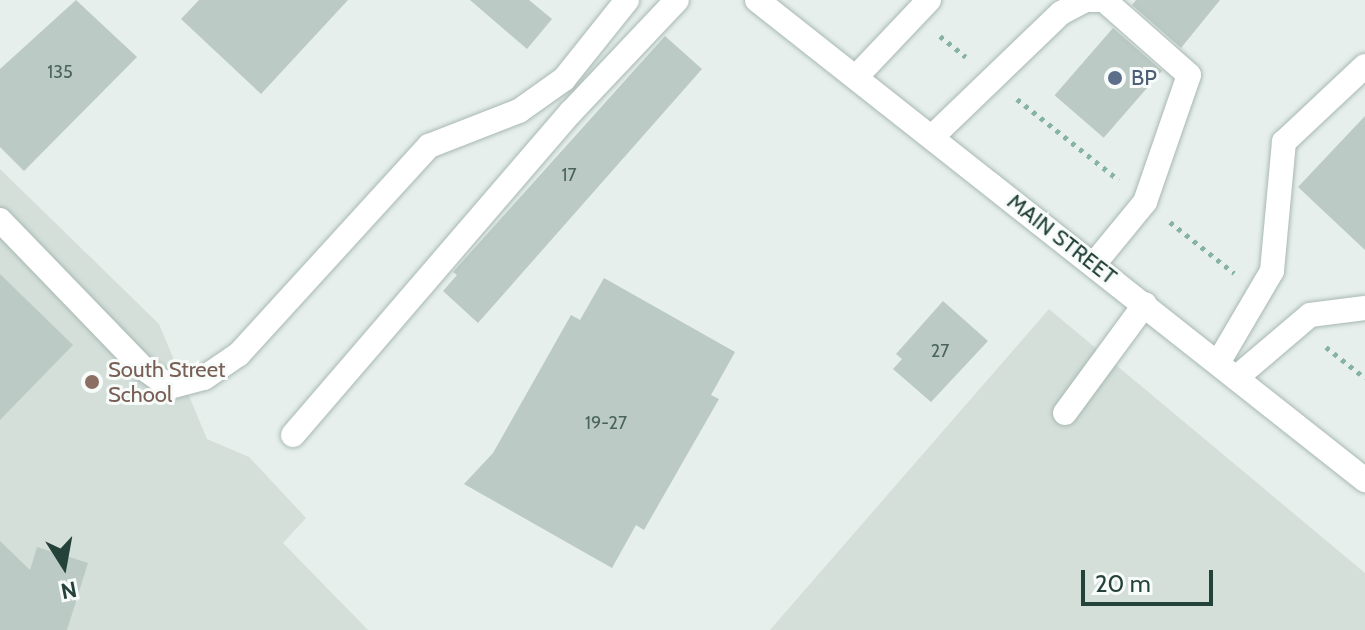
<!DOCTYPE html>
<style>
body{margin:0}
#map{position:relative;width:1365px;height:630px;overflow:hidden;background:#e6efeb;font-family:Cabin,sans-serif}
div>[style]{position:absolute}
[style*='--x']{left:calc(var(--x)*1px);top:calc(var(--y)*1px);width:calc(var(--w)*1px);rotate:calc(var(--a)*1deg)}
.built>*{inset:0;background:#d4dfda}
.building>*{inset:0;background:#bbcac4;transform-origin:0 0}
.path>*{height:5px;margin-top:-2.5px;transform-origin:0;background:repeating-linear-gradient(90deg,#86b3a5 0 4px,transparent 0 10px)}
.roads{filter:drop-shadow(0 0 2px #a8b8b2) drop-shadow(0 0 2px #a8b8b2)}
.lane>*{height:24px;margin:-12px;padding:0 12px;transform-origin:12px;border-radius:12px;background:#fff}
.secondary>*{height:24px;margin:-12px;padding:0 12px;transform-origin:12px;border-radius:12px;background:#fff}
.dots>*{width:22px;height:22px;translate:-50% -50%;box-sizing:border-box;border:4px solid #f7fbf9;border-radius:50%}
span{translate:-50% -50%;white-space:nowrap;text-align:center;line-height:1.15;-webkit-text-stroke:6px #f7fbf9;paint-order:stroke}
.number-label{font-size:18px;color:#4a645c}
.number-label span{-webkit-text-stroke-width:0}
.service-label{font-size:22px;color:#4e5e75}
.left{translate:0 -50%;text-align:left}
.street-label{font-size:22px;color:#24423a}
.education-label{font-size:22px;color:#785e54}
.north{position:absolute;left:24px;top:526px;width:80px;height:80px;-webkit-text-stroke:6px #f7fbf9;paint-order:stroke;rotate:169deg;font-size:22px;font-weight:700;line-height:32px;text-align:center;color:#24423a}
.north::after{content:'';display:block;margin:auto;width:28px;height:36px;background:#24423a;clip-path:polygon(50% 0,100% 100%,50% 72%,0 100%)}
.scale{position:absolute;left:1081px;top:570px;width:132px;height:36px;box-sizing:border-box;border:4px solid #24423a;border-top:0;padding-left:10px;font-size:24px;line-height:28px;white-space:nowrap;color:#24423a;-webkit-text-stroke:6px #f7fbf9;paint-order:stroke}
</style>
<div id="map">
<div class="built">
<div style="clip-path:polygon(0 169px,159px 324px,207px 439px,249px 457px,306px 518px,283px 543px,368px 630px,0 630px)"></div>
<div style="clip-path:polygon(1049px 309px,1365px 573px,1365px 630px,770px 630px)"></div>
</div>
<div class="building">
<div style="clip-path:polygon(76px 0,137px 57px,24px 171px,0 147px,0 69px)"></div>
<div style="clip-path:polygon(199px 0,348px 0,261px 94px,181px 19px)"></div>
<div style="clip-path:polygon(470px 0,529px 0,552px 19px,527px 49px)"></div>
<div style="clip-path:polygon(1136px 0,1220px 0,1181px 48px,1132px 5px)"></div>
<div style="left:1113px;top:28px;width:65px;height:89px;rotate:41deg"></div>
<div style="clip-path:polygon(665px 36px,702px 69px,478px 323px,443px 291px,457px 275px,453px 272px)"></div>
<div style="clip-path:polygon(1365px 116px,1365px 250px,1298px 187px)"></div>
<div style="clip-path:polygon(0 274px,73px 345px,0 420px)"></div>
<div style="clip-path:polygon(604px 278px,735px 352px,711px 395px,719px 399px,676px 474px,644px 530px,636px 525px,612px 568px,464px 484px,493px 453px,571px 315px,580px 320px)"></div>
<div style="clip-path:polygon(943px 301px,988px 341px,931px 402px,893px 369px,902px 359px,896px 354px)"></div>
<div style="clip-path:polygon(0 541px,30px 570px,37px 547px,88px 563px,67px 630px,0 630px)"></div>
</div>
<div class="path">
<div style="--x:940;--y:36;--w:33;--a:39"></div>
<div style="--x:1017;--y:99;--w:130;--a:38.5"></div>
<div style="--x:1170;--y:222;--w:82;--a:38.6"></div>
<div style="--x:1326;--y:347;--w:50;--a:38.5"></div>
</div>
<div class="roads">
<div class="lane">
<div style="--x:856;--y:77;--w:106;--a:-46.5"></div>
<div style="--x:932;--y:137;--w:179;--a:-43.9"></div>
<div style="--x:1061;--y:13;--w:27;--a:-28"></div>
<div style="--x:1085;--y:0;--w:19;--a:0"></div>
<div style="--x:1104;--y:0;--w:113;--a:41.4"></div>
<div style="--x:1189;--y:75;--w:134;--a:109.1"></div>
<div style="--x:1145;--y:202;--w:80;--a:129.4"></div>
<div style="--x:0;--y:220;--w:206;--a:46"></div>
<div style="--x:143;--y:368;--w:33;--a:35"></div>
<div style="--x:170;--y:387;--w:35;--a:-15"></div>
<div style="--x:204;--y:378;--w:42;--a:-34.4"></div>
<div style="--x:239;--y:354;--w:282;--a:-47.6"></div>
<div style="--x:429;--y:146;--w:97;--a:-21.3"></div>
<div style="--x:519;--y:111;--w:55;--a:-35.4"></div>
<div style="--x:564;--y:79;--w:101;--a:-51.4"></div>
<div style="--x:1218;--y:363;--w:107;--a:-59.6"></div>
<div style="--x:1272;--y:271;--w:130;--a:-84.7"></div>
<div style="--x:1284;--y:142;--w:111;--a:-43.2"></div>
<div style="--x:1236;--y:378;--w:97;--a:-40.4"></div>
<div style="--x:1310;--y:315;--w:55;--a:-7.3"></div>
<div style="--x:1065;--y:413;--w:135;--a:-53.7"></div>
<div style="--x:293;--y:435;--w:426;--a:-49.3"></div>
<div style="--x:571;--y:112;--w:154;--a:-46.6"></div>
</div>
<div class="secondary">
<div style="--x:757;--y:0;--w:775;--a:38.29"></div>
</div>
</div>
<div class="dots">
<div style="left:1115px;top:78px;background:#5c6f8a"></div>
<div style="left:92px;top:382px;background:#8d6e63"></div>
</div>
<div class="number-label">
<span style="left:60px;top:72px">135</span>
<span style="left:569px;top:175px">17</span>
<span style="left:940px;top:351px">27</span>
<span style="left:606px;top:423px">19-27</span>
</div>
<div class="service-label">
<span class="left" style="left:1131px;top:78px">BP</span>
</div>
<div class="street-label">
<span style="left:1062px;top:239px;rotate:38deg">MAIN STREET</span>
</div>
<div class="education-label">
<span class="left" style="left:108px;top:382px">South Street<br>School</span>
</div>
<div class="north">N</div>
<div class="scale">20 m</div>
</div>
